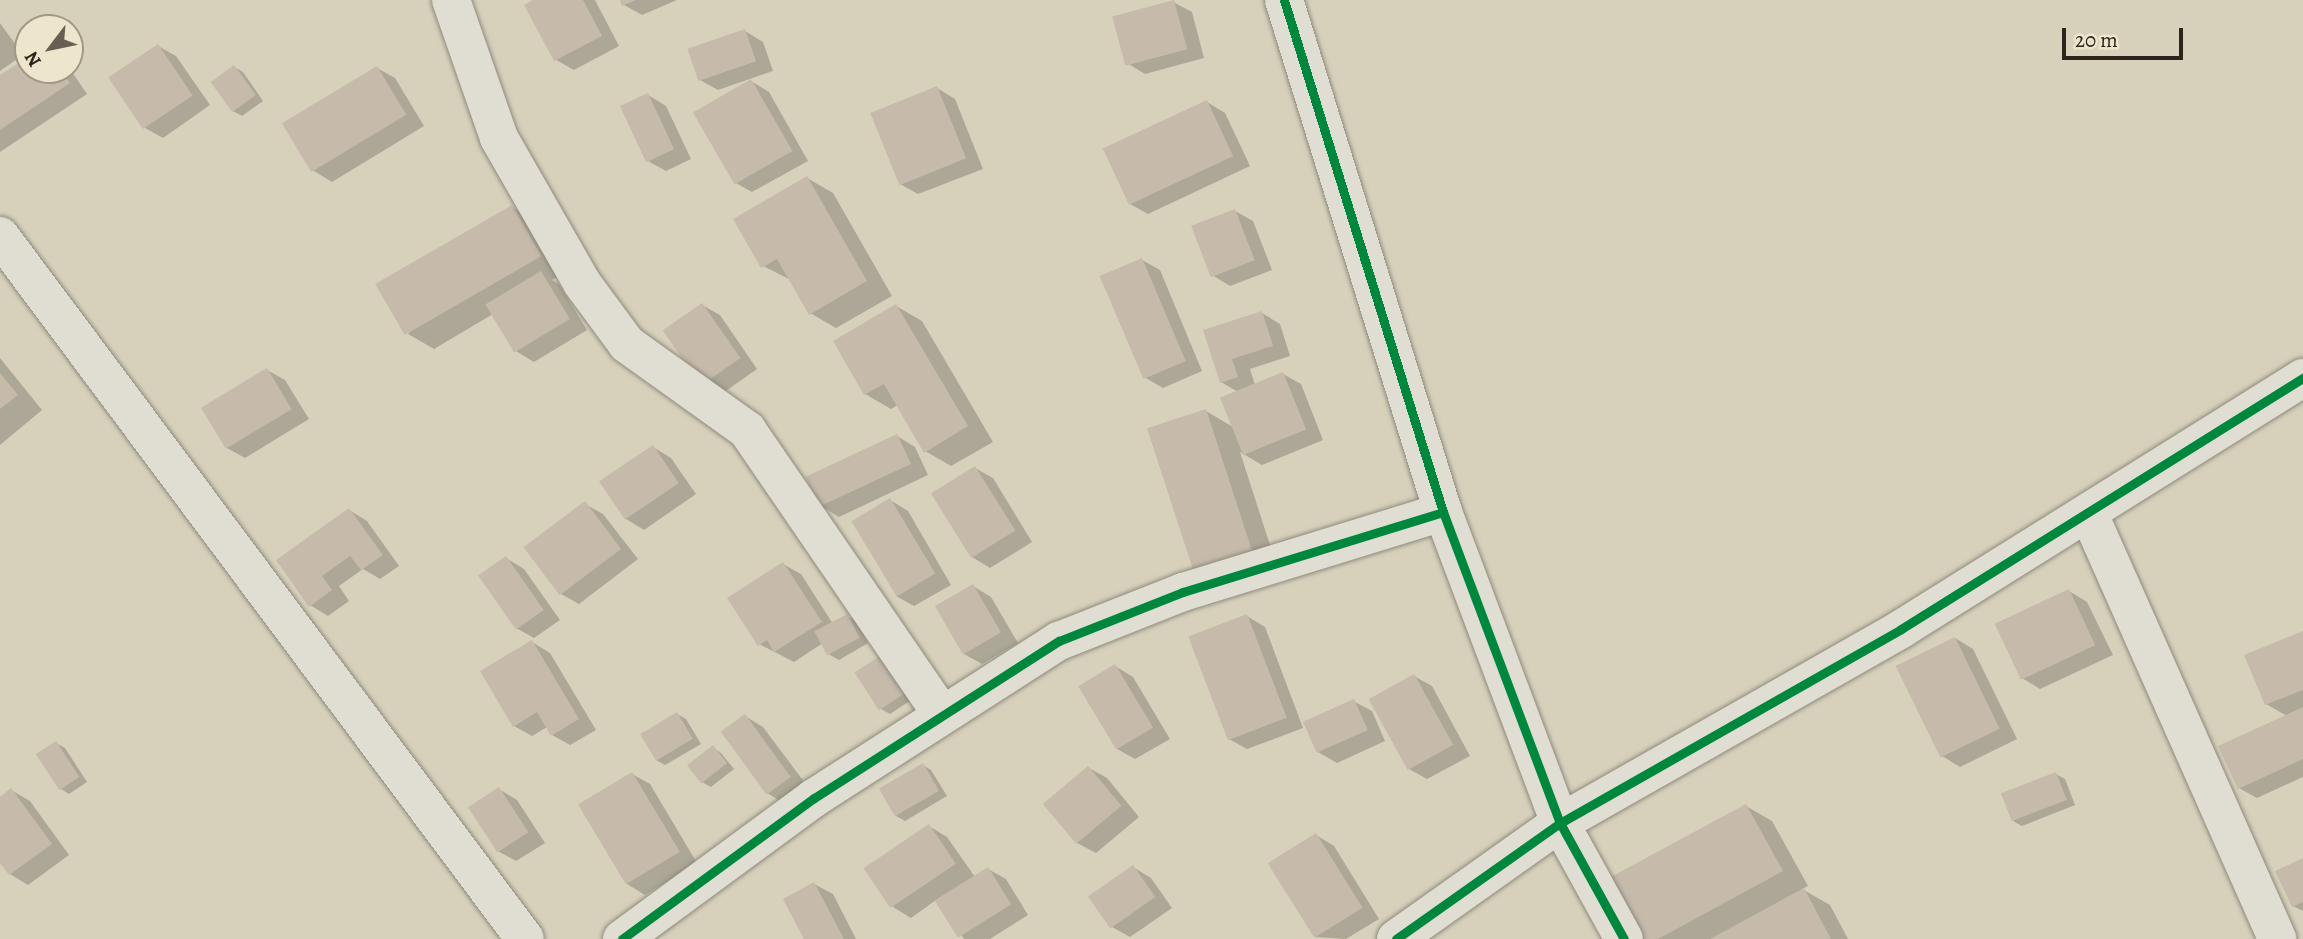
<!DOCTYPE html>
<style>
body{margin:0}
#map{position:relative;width:2303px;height:939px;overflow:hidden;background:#d7d1bc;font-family:Alegreya,serif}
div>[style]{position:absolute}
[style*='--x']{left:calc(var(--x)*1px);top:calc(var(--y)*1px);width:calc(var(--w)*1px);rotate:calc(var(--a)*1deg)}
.shadow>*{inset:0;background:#0003}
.building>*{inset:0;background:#c6baab;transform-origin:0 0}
.roads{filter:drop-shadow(0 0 2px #8e8a7c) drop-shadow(0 0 2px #8e8a7c)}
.minor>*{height:38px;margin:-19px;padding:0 19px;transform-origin:19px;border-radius:19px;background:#e0ddd3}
.cycleway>*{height:9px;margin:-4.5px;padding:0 4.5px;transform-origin:4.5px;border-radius:4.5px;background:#00873e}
span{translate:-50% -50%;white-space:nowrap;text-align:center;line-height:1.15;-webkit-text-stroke:5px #ede5cc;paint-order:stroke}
.north{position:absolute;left:14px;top:14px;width:70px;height:70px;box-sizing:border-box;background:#ede5cc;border:2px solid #a09885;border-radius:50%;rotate:238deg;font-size:19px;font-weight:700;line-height:28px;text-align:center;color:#2d251b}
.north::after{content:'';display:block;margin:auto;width:24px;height:32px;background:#686153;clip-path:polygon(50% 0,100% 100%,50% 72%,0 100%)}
.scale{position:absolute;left:2062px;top:28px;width:121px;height:32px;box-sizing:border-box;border:4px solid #2d251b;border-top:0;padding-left:9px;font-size:21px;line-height:24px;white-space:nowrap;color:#2d251b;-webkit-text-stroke:5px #ede5cc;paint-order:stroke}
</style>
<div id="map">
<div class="shadow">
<div style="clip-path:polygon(536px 0,595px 0,619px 46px,574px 70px,556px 60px)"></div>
<div style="clip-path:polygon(622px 0,677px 0,642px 15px,624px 5px)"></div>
<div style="clip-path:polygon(1173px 2px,1192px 12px,1204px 58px,1145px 74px,1127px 63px)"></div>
<div style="clip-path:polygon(0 23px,23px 55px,0 71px)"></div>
<div style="clip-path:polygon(745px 31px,763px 42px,773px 71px,718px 90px,700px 80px)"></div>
<div style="clip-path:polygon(158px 46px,176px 56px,210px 105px,163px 138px,145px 128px)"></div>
<div style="clip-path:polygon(28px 59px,28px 70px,70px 69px,87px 94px,0 152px,0 77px)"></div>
<div style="clip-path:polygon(234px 67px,243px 72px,263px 101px,242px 116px,233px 111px)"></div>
<div style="clip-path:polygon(377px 68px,395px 78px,424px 126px,332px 182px,314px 171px,284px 124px)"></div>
<div style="clip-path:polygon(751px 81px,769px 92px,808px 161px,752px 192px,734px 182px)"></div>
<div style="clip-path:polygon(937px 88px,955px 99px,983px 169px,918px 194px,900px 184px)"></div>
<div style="clip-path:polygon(648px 95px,666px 106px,691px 159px,666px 171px,648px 161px)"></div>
<div style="clip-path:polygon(1207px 102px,1225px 113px,1250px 166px,1148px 214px,1130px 204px)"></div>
<div style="clip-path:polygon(807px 178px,833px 193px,892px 296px,836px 328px,810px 313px,791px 280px,763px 266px)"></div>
<div style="clip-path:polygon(512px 207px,538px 222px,567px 271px,552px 280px,559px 284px,587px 330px,534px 362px,516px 351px,493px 314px,434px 349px,408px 334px)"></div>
<div style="clip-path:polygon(1235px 211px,1253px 221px,1272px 270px,1230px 286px,1212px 275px)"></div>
<div style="clip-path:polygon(1142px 260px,1160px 270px,1202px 371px,1163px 388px,1144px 377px)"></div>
<div style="clip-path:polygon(702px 305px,720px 315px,757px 369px,720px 395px,702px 384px)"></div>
<div style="clip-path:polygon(896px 306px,922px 321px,993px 442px,951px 466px,925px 451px,898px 405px,891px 409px,865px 394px)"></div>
<div style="clip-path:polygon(1262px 313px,1280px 324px,1290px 356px,1250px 369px,1255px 385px,1283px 374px,1301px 384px,1323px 440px,1262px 465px,1240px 452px,1278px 570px,1222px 588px,1206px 411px,1233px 427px,1238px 392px,1221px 382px,1205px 331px)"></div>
<div style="clip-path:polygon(0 358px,42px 410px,0 445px)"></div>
<div style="clip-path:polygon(267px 370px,285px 380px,309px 419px,245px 458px,227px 448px)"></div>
<div style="clip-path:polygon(897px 436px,915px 447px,928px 475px,839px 517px,821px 506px)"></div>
<div style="clip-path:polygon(653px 447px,671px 458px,696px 494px,644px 530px,626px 519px,601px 483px)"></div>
<div style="clip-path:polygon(975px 468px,993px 478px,1032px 542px,990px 568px,972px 557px)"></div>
<div style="clip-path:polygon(890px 500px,908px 511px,951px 585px,914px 606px,896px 596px)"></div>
<div style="clip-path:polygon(585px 504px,603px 514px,638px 559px,579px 604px,561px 594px)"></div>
<div style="clip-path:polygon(349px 510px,367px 521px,399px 566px,380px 579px,363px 569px,339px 586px,349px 601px,328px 616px,310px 605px)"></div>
<div style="clip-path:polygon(506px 558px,524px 569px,560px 620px,534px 638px,516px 628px)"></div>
<div style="clip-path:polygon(783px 564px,801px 574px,833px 624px,847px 616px,856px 621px,868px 643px,839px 660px,830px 655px,823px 643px,794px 662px,759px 644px)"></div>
<div style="clip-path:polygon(973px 586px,991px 597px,1018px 643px,982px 664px,964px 654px)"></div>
<div style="clip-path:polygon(2069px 591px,2087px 602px,2113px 655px,2040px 689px,2022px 678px)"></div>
<div style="clip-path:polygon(1247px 616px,1265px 627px,1303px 728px,1247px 749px,1229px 739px)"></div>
<div style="clip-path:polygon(2303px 633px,2303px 777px,2257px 798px,2239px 788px,2287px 716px,2266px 704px)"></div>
<div style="clip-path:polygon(1955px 638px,1973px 649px,2017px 739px,1960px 767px,1942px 756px)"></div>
<div style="clip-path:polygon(532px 642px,550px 653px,596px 730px,570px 745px,552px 735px,547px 727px,532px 736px,514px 726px)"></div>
<div style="clip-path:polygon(1115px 666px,1133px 677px,1170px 739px,1135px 759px,1117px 749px)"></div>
<div style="clip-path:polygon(857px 673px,916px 697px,890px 714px,881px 709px)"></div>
<div style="clip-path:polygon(1414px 676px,1432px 686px,1470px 756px,1427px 779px,1409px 769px)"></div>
<div style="clip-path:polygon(1353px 701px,1372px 711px,1385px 741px,1337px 763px,1318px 752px)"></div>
<div style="clip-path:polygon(677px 714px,686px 719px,701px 744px,665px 765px,656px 760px)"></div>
<div style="clip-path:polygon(745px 716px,763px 727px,808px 787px,785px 804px,767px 793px)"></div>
<div style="clip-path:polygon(56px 743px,65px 748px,87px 782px,69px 794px,61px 789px)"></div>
<div style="clip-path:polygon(713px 747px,721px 753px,734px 769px,711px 787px,702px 782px)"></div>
<div style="clip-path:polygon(923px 765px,931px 770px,947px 796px,905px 821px,896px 816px)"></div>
<div style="clip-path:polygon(1089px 768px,1107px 778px,1139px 817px,1096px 853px,1077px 843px,1046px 804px)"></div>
<div style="clip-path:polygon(632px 774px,650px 784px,697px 863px,645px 895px,627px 884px)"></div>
<div style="clip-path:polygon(2056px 774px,2065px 779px,2075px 805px,2022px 826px,2013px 821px)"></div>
<div style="clip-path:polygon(499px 789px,517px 800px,545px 843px,516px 861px,498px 851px)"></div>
<div style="clip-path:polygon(11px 790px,30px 801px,69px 855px,28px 885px,10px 874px,0 860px,0 799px)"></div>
<div style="clip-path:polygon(1746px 806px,1772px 821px,1808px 886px,1802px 889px,1830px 905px,1848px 939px,1642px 939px)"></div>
<div style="clip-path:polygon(929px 826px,947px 837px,975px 877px,988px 869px,1006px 879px,1028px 915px,990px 939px,964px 939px,936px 900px,911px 918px,893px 907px,867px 869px)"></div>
<div style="clip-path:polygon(1316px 835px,1334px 846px,1379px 919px,1346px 939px,1314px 937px)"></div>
<div style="clip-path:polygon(2303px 860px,2303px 911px,2293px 906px)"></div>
<div style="clip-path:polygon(1133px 867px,1151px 878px,1172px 908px,1130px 937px,1112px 927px)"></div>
<div style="clip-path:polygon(814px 884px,833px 894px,856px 939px,806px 939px)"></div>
</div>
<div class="building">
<div style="clip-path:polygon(533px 0,583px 0,602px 36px,554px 61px,524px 5px)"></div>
<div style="clip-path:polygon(620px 0,636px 0,622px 6px)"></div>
<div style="left:1174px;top:0;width:51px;height:64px;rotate:75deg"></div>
<div style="left:745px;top:29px;width:34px;height:61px;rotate:71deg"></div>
<div style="left:158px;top:44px;width:62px;height:60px;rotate:56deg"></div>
<div style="clip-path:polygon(28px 57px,28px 70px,61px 70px,70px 83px,0 130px,0 75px)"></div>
<div style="left:234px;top:65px;width:37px;height:29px;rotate:54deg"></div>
<div style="left:377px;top:66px;width:57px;height:111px;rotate:59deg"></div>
<div style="left:751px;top:79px;width:83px;height:67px;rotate:60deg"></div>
<div style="left:937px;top:86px;width:78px;height:72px;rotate:68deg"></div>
<div style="left:648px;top:93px;width:62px;height:31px;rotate:65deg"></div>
<div style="left:1207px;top:100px;width:62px;height:115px;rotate:65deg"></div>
<div style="clip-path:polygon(807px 176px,867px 281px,809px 315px,777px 259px,761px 268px,733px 219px)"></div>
<div style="left:512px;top:205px;width:59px;height:158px;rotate:60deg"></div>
<div style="left:1235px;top:209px;width:55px;height:47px;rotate:69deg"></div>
<div style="left:1142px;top:258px;width:112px;height:46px;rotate:67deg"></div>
<div style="left:541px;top:271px;width:56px;height:65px;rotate:59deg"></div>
<div style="left:702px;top:303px;width:67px;height:48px;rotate:55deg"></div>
<div style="clip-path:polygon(896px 304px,968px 426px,924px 453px,884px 384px,864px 395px,833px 341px)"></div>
<div style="clip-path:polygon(1262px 311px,1273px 346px,1232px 359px,1238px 377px,1220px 383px,1203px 330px)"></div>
<div style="left:267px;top:368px;width:48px;height:77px;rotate:59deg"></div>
<div style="left:1283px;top:372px;width:62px;height:68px;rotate:68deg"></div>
<div style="clip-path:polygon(0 373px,18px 395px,0 409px)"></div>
<div style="left:1206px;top:409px;width:154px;height:62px;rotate:72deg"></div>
<div style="left:897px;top:434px;width:33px;height:101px;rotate:65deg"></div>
<div style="left:653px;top:445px;width:46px;height:65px;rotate:56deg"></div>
<div style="left:975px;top:466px;width:76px;height:52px;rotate:58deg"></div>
<div style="left:890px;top:498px;width:88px;height:45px;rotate:59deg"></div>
<div style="left:585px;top:501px;width:60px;height:77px;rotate:53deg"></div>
<div style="clip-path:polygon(349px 508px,383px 555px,361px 570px,350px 556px,322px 576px,332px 590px,309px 607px,276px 560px)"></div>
<div style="left:506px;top:556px;width:66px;height:34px;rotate:55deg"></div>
<div style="clip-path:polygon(783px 562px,822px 622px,774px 652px,767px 640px,758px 646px,727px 598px)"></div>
<div style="left:973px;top:584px;width:56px;height:44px;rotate:60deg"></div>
<div style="left:2069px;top:589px;width:62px;height:82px;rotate:65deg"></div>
<div style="left:847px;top:614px;width:27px;height:37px;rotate:62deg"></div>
<div style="left:1247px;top:614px;width:111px;height:63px;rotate:69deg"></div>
<div style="clip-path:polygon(2303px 631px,2303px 690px,2265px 705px,2244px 655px)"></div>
<div style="left:1955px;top:637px;width:102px;height:66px;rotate:64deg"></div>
<div style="clip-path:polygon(532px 640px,579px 719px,551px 736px,537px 712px,513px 727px,480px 671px)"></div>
<div style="left:883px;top:654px;width:45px;height:34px;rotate:57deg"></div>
<div style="left:1115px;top:664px;width:74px;height:43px;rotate:59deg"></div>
<div style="left:1414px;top:674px;width:81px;height:52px;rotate:61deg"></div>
<div style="left:1354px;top:699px;width:34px;height:56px;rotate:66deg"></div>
<div style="clip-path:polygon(2303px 707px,2303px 759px,2238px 789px,2218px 746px)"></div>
<div style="left:677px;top:712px;width:31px;height:43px;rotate:59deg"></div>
<div style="left:745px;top:714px;width:78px;height:30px;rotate:54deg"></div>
<div style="left:56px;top:741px;width:43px;height:24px;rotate:57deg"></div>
<div style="left:713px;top:745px;width:23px;height:33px;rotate:52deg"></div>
<div style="left:923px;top:763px;width:32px;height:51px;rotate:60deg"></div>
<div style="left:1088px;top:766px;width:52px;height:59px;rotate:50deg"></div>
<div style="left:632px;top:772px;width:93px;height:63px;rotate:59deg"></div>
<div style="left:2056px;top:772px;width:30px;height:59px;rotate:69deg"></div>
<div style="left:499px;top:787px;width:54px;height:37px;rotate:57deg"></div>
<div style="clip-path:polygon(11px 788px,52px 844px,9px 875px,0 863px,0 797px)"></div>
<div style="clip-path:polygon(1746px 804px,1783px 871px,1658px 939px,1640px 939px,1607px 879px)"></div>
<div style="left:929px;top:824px;width:48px;height:79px;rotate:56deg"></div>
<div style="left:1316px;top:833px;width:88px;height:57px;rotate:58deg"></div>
<div style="clip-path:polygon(2303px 858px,2303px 902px,2292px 907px,2275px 871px)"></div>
<div style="left:1133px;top:865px;width:39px;height:55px;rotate:55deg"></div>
<div style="left:988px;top:867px;width:44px;height:63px;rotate:58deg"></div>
<div style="clip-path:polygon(814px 882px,844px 939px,804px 939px,783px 899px)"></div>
<div style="clip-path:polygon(1804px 888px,1831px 939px,1710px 939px)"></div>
</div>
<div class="roads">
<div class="minor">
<div style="--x:451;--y:0;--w:146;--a:70.8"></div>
<div style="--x:499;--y:138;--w:167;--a:60.2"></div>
<div style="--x:582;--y:283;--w:76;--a:53.6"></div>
<div style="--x:627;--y:344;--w:148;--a:35.6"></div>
<div style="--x:747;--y:430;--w:345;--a:55.6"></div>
<div style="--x:1284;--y:0;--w:536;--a:72.75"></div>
<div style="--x:1443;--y:512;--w:332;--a:69.4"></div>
<div style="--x:1560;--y:823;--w:132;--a:61.1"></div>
<div style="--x:0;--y:236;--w:877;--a:53.25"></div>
<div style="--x:2089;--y:514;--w:465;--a:66.1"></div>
<div style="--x:622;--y:939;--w:238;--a:-36.3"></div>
<div style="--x:814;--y:798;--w:291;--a:-32.7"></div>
<div style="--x:1059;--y:641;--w:133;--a:-21.6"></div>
<div style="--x:1183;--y:592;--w:272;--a:-17.1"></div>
<div style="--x:1396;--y:939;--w:201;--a:-35.3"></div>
<div style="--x:1560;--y:823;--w:392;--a:-29.6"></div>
<div style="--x:1901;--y:629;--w:474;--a:-32"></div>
</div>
</div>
<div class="cycleway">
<div style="--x:1284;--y:0;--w:536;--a:72.75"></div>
<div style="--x:1443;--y:512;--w:332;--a:69.4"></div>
<div style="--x:1560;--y:823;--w:132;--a:61.1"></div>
<div style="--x:622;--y:939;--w:238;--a:-36.3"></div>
<div style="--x:814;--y:798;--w:291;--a:-32.7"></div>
<div style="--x:1059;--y:641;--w:133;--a:-21.6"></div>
<div style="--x:1183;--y:592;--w:272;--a:-17.1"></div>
<div style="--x:1396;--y:939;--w:201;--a:-35.3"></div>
<div style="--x:1560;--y:823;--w:392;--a:-29.6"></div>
<div style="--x:1901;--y:629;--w:474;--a:-32"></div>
</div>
<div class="north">N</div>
<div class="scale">20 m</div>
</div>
